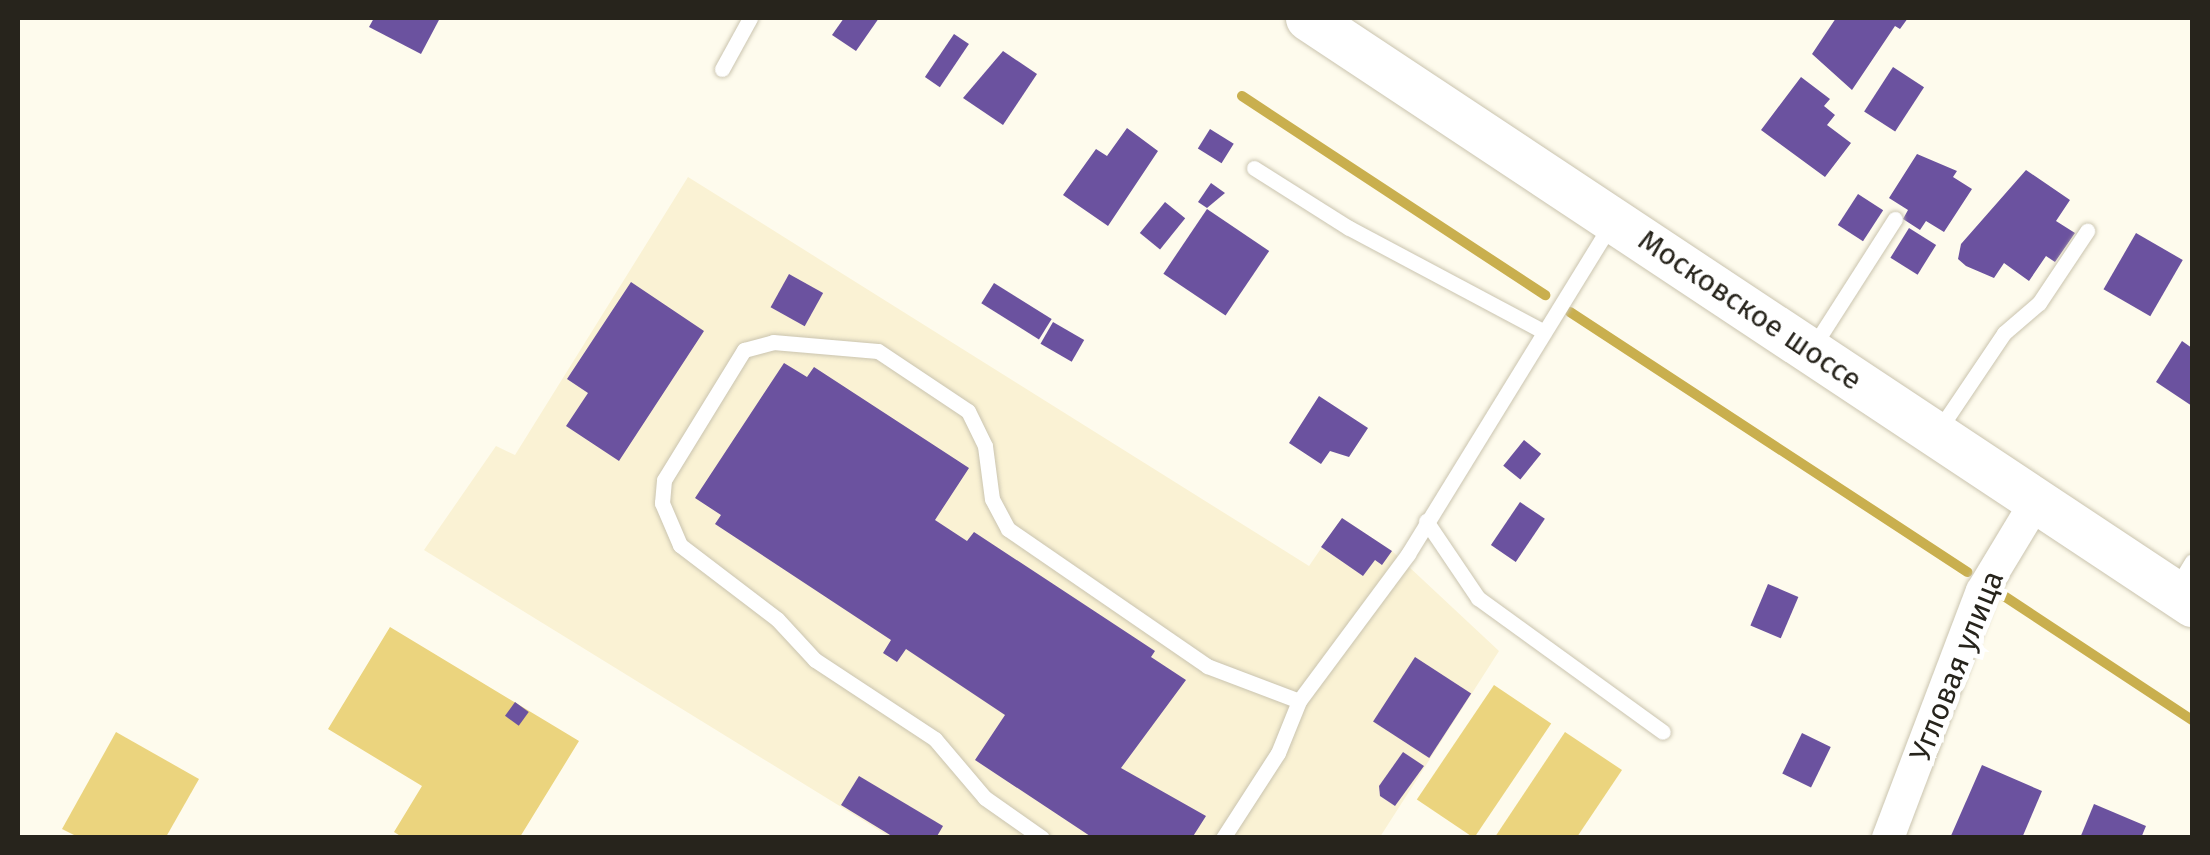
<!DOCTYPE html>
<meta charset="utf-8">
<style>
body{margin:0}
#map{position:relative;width:2210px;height:855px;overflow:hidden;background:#fefbed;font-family:"Fira Sans",sans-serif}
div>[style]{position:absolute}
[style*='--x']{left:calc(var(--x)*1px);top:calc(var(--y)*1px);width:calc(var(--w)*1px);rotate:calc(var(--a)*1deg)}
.built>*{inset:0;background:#faf2d4}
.green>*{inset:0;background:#ebd47e;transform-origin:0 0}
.stream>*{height:10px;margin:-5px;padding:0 5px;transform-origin:5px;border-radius:5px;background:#c9af4e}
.building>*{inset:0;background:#6b529f;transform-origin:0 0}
.roads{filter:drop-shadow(0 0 2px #cac4af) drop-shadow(0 0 2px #cac4af)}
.service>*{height:15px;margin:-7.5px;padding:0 7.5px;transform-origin:7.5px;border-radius:7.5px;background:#fff}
.minor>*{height:32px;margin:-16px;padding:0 16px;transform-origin:16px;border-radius:16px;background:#fff}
.secondary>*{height:45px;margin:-22.5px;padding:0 22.5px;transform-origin:22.5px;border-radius:22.5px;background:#fff}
span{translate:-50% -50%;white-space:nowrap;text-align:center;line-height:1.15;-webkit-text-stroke:10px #fff;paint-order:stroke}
.street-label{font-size:30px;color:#27241c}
.frame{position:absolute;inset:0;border:20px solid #27241c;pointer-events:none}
</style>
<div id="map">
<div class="built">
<div style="clip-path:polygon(688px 177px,1309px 566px,1342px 518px,1392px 551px,1499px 651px,1380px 837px,890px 837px,424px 550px,496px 446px,515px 455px)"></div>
</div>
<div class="green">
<div style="clip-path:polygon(390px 627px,579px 741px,520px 837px,402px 837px,394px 832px,422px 786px,328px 729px)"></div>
<div style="left:1494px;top:685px;width:69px;height:138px;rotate:34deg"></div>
<div style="clip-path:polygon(116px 732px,199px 779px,166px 837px,78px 837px,62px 829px)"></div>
<div style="clip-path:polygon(1565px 732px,1622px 770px,1577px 837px,1495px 837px)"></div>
</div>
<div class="stream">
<div style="--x:1242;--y:96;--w:363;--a:33.3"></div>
<div style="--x:1570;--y:312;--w:475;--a:33.2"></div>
<div style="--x:2001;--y:594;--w:229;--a:33.4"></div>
</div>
<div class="building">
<div style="clip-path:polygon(374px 18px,440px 18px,421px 54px,369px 27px)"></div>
<div style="clip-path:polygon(844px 18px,879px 18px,856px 51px,832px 35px)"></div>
<div style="clip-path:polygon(1836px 18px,1908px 18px,1900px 29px,1895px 26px,1852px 90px,1812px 54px)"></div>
<div style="left:954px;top:34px;width:18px;height:52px;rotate:34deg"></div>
<div style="clip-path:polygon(1003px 51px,1037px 74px,1003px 125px,963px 98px)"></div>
<div style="left:1893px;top:67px;width:37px;height:53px;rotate:33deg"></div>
<div style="clip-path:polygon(1801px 77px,1830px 99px,1824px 106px,1835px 115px,1827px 125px,1851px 143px,1825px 177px,1761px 130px)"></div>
<div style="clip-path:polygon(1127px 128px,1158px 151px,1108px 226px,1063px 195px,1096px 149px,1107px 156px)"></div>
<div style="left:1210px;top:129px;width:28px;height:23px;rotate:32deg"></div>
<div style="clip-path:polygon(1917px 154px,1957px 171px,1953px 177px,1972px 189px,1944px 232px,1926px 221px,1920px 230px,1903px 219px,1908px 210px,1889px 198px)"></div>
<div style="clip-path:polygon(2026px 170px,2070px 200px,2056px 221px,2075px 233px,2055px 262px,2046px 256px,2029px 281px,2004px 263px,1994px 278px,1966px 266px,1958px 259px,1961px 244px)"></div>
<div style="clip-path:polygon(1211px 183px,1225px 193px,1207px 208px,1198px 202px)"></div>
<div style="left:1858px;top:194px;width:30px;height:37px;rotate:33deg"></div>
<div style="left:1165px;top:202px;width:26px;height:40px;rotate:39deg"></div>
<div style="left:1207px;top:209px;width:75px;height:78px;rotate:34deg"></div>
<div style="left:1909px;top:228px;width:32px;height:35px;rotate:32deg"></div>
<div style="left:2136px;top:233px;width:54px;height:65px;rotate:30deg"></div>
<div style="left:789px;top:274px;width:39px;height:38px;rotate:29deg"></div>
<div style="clip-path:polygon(631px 282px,704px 331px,619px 461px,566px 426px,588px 393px,567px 379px)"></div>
<div style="left:994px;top:283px;width:68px;height:24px;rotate:32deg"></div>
<div style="left:1053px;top:322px;width:36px;height:25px;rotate:30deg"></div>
<div style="clip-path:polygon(2182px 341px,2192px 348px,2192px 406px,2156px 382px)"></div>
<div style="clip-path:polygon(784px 363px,807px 377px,814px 367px,969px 468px,935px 520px,967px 541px,974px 532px,1155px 651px,1151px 657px,1186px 680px,1121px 768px,1206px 816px,1192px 838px,1093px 838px,975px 760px,1005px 715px,906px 649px,897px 662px,883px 653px,891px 640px,715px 524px,721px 515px,695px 498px)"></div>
<div style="clip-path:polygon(1319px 396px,1368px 428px,1349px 457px,1330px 451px,1321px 464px,1289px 443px)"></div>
<div style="left:1524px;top:440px;width:22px;height:33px;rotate:39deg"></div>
<div style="left:1520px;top:502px;width:30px;height:52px;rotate:34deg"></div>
<div style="clip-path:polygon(1342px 518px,1392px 551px,1382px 565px,1375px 560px,1363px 576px,1321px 547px)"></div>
<div style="left:1768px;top:584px;width:33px;height:45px;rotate:23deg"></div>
<div style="left:1415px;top:657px;width:67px;height:77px;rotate:33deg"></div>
<div style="left:515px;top:702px;width:17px;height:17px;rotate:36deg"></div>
<div style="left:1802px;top:733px;width:32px;height:45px;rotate:26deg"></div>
<div style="clip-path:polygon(1403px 752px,1424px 766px,1395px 806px,1380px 796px,1379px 786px)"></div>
<div style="clip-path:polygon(1982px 765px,2042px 791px,2022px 838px,1950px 838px)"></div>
<div style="clip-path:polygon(859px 776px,943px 826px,936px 838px,895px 838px,841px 805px)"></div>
<div style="clip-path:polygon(2094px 804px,2146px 826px,2141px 838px,2080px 838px)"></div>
</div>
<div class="roads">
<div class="service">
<div style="--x:722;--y:69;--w:58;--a:-61.2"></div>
<div style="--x:1254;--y:168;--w:112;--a:32.3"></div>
<div style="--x:1349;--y:228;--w:220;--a:28"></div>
<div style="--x:1813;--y:347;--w:152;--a:-57.4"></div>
<div style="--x:1938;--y:431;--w:118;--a:-56"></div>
<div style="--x:2004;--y:333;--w:46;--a:-40.6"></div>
<div style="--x:2039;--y:303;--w:87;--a:-56.3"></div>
<div style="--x:1426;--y:521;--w:93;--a:56"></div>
<div style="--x:1478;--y:598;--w:228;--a:35.9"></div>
<div style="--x:2176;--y:588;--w:31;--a:-59"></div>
<div style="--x:1042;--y:838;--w:70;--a:-144.9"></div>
<div style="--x:985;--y:798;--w:77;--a:-130.3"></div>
<div style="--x:935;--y:739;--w:144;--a:-146.6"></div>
<div style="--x:815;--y:660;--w:56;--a:-132.8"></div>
<div style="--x:777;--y:619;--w:122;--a:-142.7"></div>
<div style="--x:680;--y:545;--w:46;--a:-113.2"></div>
<div style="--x:662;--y:503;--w:23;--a:-85"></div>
<div style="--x:664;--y:480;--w:153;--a:-58.4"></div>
<div style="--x:744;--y:350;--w:30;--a:-15"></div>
<div style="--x:773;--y:342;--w:105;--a:4.9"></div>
<div style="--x:878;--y:351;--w:108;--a:33.7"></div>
<div style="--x:968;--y:411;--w:39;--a:64"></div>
<div style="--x:985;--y:446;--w:53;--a:82.5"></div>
<div style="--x:992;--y:499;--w:34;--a:62"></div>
<div style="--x:1008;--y:529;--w:242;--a:34.5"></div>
<div style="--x:1207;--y:666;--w:98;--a:20.8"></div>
<div style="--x:1223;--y:838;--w:101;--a:-57.1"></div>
<div style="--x:1278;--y:753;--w:56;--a:-68"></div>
<div style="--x:1299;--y:701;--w:183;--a:-53.4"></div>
<div style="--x:1408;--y:554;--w:389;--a:-58.4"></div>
</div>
<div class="minor">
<div style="--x:1888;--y:838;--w:264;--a:-69.2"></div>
<div style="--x:1982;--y:591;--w:106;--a:-58.9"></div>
</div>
<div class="secondary">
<div style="--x:1308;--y:18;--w:1061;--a:33.54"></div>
</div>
</div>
<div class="street-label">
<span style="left:1750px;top:310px;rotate:34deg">Московское шоссе</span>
<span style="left:1957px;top:666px;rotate:-68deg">Угловая улица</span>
</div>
<div class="frame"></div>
</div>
